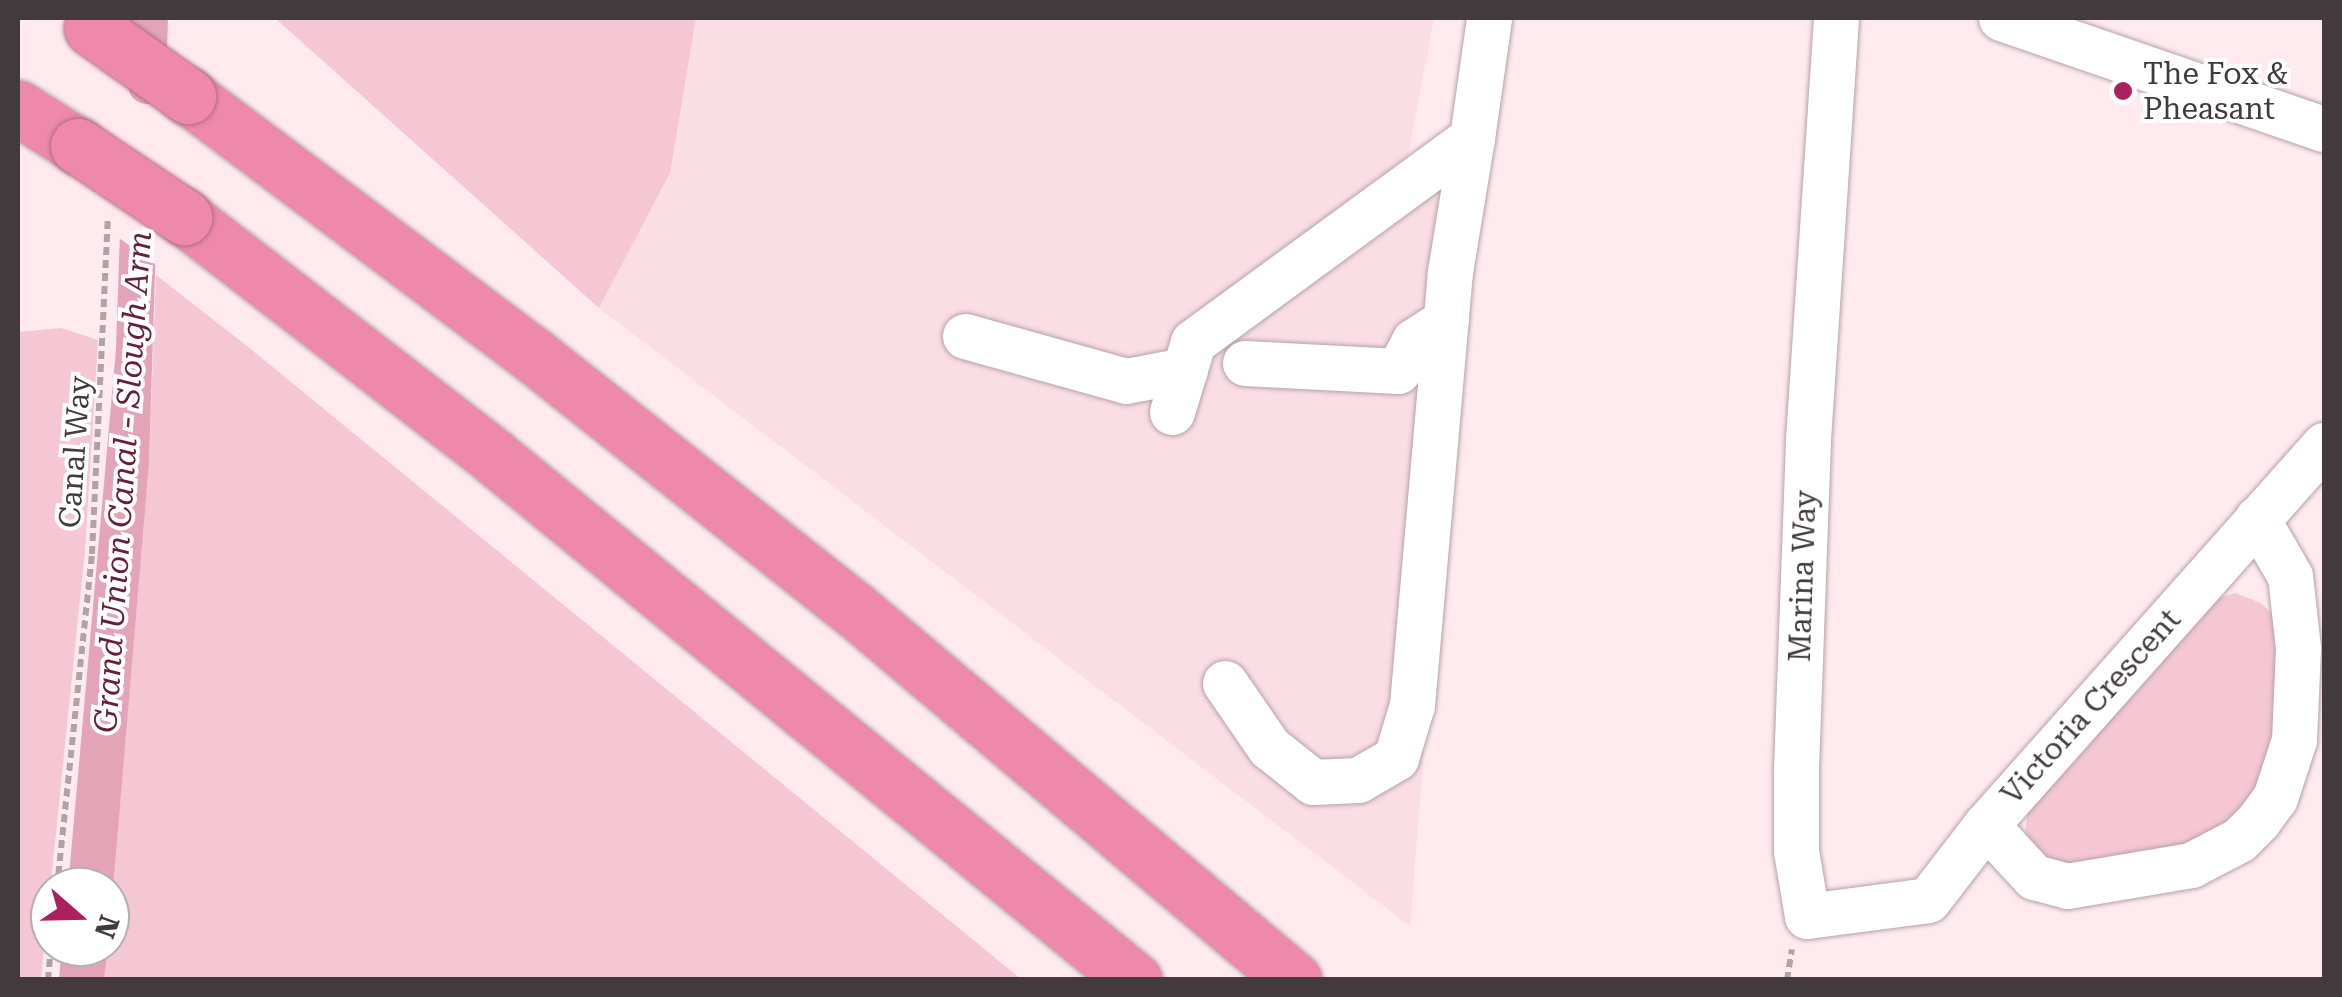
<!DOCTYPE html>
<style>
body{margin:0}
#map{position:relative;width:2342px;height:997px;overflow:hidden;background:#feeaef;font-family:"Roboto Serif",serif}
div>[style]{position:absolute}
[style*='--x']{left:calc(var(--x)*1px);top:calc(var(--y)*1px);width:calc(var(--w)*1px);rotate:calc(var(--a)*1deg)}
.built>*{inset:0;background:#fadde5}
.green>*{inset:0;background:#f5c6d4}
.water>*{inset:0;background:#e3a4b8}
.pier>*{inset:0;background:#feeaef}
.canal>*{height:38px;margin:-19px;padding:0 19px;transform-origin:19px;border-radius:19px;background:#e3a4b8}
.path>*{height:6px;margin-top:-3px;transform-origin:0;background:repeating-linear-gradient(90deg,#b1a2a6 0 8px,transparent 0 13px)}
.roads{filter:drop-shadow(0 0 2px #b5a2a7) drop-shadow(0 0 2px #b5a2a7)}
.minor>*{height:45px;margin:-22.5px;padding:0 22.5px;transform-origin:22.5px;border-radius:22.5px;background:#fff}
.highway>*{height:55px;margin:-27.5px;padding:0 27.5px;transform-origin:27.5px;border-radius:27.5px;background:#ee89ab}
.bridges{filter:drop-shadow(0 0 2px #b26d84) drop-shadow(0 0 2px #b26d84)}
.highway-bridge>*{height:55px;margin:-27.5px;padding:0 27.5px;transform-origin:27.5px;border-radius:27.5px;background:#ee89ab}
.dots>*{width:28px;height:28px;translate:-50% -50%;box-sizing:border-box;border:5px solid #fff;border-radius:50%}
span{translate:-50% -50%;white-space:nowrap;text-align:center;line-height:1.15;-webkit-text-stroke:8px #fff;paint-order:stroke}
.poi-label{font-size:30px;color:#423a3c}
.left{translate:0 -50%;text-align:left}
.street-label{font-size:30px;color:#423a3c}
.water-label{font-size:32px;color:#671e3c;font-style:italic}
.frame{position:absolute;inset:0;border:20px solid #423a3c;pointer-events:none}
.north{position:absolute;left:30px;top:867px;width:100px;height:100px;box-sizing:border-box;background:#fff;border:2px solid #b3b0b1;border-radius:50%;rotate:110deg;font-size:28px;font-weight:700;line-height:40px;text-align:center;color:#423a3c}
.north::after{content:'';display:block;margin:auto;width:35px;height:45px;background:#ac2060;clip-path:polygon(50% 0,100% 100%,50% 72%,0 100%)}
</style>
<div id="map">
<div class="built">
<div style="clip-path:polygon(696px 18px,1434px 18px,1407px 161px,1482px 189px,1461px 286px,1410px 926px,599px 308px,670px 173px)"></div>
</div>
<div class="green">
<div style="clip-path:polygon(275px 18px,696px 18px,670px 173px,599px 308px)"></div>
<div style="clip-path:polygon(156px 275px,247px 346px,1021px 979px,104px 980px,149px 463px)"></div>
<div style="clip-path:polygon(61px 328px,98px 340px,85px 550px,41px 979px,18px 979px,18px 332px)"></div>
<div style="clip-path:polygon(2235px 593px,2261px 603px,2279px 621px,2273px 777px,2218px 837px,2071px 874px,2024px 843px,2029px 802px,2219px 598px)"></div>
</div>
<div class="water">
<div style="clip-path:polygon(126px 58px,161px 84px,149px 463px,110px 923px,110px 887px,68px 887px,116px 349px)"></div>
<div style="clip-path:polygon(62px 947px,108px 947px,104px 979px,59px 979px)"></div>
</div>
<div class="pier">
<div style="clip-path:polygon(121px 58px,166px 83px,160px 268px,115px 235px)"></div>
</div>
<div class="canal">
<div style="--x:147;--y:85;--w:67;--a:-88.3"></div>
</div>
<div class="path">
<div style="--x:57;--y:887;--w:335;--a:-84"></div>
<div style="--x:92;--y:554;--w:336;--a:-87.3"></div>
<div style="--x:48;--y:980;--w:33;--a:-85"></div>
<div style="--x:1602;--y:980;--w:8;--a:0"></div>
<div style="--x:1787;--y:980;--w:31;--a:-81"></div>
</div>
<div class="roads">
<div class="minor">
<div style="--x:1836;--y:18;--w:424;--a:93.8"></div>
<div style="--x:1808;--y:441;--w:330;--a:92.1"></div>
<div style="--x:1796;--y:771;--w:80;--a:90"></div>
<div style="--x:1796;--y:851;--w:66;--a:80.4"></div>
<div style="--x:1807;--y:916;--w:122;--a:-7.5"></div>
<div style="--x:1928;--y:900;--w:95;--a:-52.3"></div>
<div style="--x:1986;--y:825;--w:509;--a:-48.35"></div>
<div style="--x:2001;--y:18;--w:342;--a:19"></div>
<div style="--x:965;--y:336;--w:167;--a:15.6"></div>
<div style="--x:1126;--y:381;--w:60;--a:-10.6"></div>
<div style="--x:1245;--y:363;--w:153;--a:3"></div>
<div style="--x:1398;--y:371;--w:34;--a:-62"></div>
<div style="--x:1414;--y:341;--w:38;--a:-33"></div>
<div style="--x:1172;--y:412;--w:73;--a:-73.3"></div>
<div style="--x:1193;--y:342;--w:346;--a:-36.2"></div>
<div style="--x:1472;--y:138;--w:121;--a:-81.9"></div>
<div style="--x:1225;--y:683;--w:78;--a:55.5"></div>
<div style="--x:1269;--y:747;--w:56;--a:38.5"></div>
<div style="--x:1313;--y:782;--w:45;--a:-2.5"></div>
<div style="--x:1358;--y:780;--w:44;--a:-30.1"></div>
<div style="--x:1396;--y:758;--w:55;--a:-73.2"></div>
<div style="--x:1412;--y:705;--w:435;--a:-85"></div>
<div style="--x:1450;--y:272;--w:136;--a:-80.7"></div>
<div style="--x:1986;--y:825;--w:71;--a:47.3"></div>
<div style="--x:2034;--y:877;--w:34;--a:15"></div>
<div style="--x:2067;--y:886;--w:126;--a:-9.6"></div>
<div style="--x:2191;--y:865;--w:54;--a:-27.5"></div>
<div style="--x:2239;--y:840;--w:27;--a:-45"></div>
<div style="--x:2258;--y:821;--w:29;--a:-54"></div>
<div style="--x:2275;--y:798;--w:61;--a:-71.9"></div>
<div style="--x:2294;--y:740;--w:92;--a:-87.5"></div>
<div style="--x:2298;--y:648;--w:72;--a:-96.3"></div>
<div style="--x:2290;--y:576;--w:66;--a:-120.1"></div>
</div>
<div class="highway">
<div style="--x:188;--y:96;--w:431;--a:36.9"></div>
<div style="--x:533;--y:355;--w:411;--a:38.4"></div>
<div style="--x:855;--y:610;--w:574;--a:40.13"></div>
<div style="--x:18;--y:108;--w:71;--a:32.3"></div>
<div style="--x:184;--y:217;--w:392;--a:37.7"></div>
<div style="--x:494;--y:457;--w:827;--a:39.26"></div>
</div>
</div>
<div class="bridges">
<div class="highway-bridge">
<div style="--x:92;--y:28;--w:118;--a:35.3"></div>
<div style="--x:78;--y:146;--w:128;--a:33.8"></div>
</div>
</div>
<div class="dots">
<div style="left:2123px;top:91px;background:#ac2060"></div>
</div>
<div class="poi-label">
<span class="left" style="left:2143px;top:91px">The Fox &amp;<br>Pheasant</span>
</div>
<div class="street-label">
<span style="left:75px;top:452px;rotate:-86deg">Canal Way</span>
<span style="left:1803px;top:576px;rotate:-88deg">Marina Way</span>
<span style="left:2091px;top:707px;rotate:-48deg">Victoria Crescent</span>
</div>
<div class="water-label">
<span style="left:123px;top:482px;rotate:-86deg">Grand Union Canal - Slough Arm</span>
</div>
<div class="frame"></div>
<div class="north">N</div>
</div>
